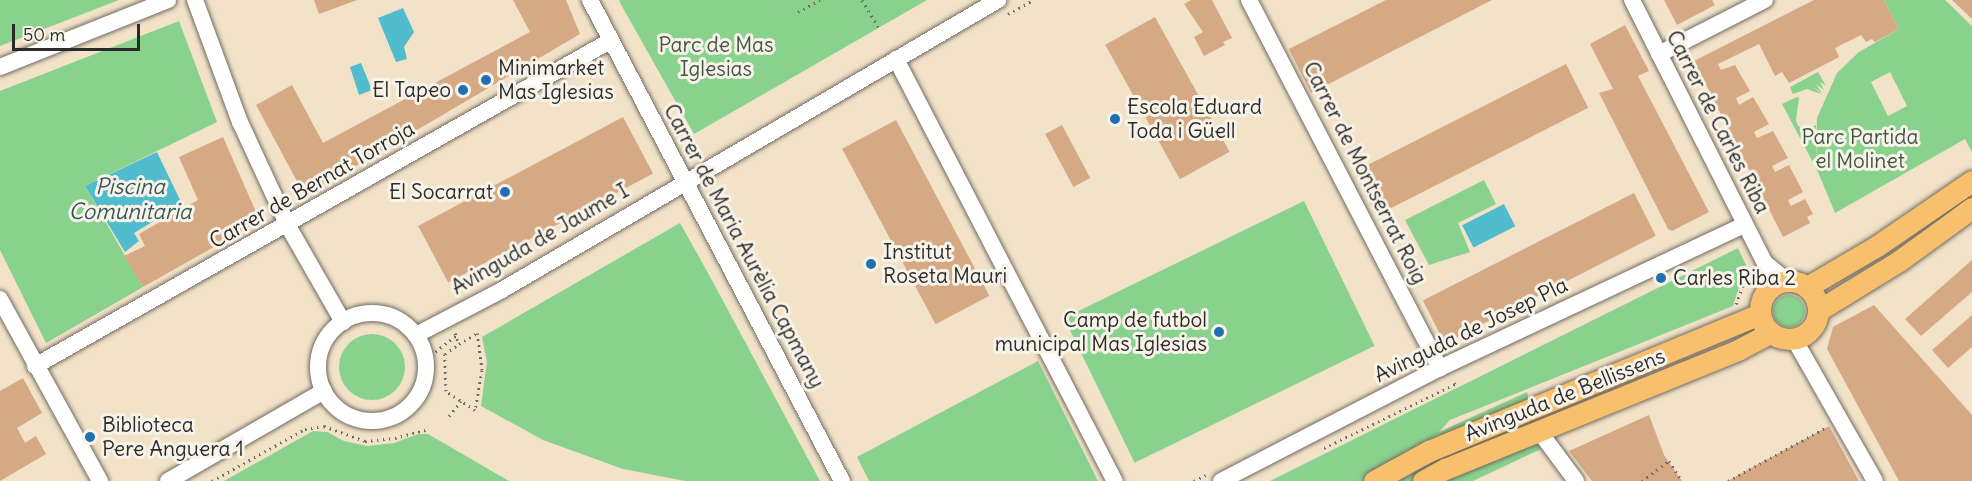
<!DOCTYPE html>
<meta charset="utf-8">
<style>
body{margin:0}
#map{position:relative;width:1972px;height:481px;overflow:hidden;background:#f2e2c8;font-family:Delius,sans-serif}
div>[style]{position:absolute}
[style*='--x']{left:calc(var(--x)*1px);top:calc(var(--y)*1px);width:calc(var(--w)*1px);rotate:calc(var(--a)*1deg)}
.green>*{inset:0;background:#89d28e;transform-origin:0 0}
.round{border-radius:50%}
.water>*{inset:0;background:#51bccd;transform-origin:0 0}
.building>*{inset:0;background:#d4a984;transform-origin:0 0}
.path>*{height:3px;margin-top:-1.5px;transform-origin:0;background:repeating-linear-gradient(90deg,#716b62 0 1.5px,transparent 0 6px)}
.roads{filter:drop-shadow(0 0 2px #716b62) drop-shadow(0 0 2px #716b62)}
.minor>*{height:16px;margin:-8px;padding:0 8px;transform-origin:8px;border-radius:8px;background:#fff}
.minor>.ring{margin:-8px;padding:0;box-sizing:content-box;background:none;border:16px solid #fff;border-radius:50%}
.major>*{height:21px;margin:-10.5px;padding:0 10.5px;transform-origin:10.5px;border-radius:10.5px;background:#f8bf6c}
.major>.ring{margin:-10.5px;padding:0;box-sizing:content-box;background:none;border:21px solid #f8bf6c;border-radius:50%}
.dots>*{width:16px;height:16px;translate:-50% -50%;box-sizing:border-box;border:3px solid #f7f3e8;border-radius:50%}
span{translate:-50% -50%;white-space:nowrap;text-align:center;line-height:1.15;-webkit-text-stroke:6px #f7f3e8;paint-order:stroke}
.park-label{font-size:21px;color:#425544}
.poi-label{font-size:21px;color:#2b2b2b}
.left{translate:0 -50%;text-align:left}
.right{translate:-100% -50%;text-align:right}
.street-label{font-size:21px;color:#2b2b2b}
.water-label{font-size:22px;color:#36565c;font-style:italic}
.scale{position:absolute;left:12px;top:24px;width:128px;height:27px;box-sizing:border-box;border:3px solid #2b2b2b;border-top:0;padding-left:8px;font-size:18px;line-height:21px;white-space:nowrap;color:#2b2b2b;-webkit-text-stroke:4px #f7f3e8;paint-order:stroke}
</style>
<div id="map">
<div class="green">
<div style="clip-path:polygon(0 0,119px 0,0 46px)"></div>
<div style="clip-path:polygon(927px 0,694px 134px,619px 1px,620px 0)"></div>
<div style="clip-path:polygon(evenodd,1884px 0,1945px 0,1972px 26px,1972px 152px,1965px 139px,1835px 213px,1818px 172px,1782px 104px,1797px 97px,1799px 98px,1796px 120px,1798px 126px,1807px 129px,1816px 125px,1816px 167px,1817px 118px,1837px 73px,1859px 52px,1899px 29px,1884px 0,1890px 72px,1907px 106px,1888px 116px,1871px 82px,1890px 72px)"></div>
<div style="clip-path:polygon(179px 21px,217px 122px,85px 186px,143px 287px,46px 343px,0 250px,0 91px)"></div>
<div style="clip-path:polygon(1818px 72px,1826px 86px,1820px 82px,1824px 90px,1816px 84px,1822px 93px,1812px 86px,1821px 94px,1807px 89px,1793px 94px,1790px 87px)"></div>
<div style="clip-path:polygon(1484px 180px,1496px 204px,1458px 223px,1470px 252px,1429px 265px,1405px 220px)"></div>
<div style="left:1304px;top:201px;width:161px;height:267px;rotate:64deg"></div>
<div style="clip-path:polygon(680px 223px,708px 273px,820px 481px,685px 481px,623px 469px,543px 440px,481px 406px,487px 362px,482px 337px)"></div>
<div style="clip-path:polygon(1738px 248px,1746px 265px,1733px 306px,1450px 420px,1439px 432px,1527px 392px,1541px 449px,1473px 481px,1270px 481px)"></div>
<div class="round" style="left:1773px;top:295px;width:32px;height:32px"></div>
<div class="round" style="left:339px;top:334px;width:66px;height:66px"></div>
<div style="clip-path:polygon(1038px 361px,1098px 481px,869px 481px,857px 457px)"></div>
<div style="clip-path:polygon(313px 431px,327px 432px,344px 441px,367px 446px,394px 443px,419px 434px,428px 434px,509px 481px,224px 481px)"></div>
</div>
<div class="water">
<div style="clip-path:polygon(403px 8px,414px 32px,404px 47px,407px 59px,396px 62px,378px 18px)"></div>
<div style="clip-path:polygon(361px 63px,372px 90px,359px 95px,350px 67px)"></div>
<div style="clip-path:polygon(157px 152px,182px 204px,134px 233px,139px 241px,125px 252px,85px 186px)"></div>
<div style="left:1504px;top:204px;width:25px;height:47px;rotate:63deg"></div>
</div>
<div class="building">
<div style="clip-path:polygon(314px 0,357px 0,319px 14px)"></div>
<div style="clip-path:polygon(513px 0,566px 0,580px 34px,305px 196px,256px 105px,292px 85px,323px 143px,530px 32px)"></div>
<div style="clip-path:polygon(1191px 0,1212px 0,1232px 38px,1223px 42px,1225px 45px,1204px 56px,1194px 37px,1203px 32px,1184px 4px)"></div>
<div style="clip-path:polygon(1386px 0,1492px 0,1311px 93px,1289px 49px)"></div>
<div style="clip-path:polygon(1664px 0,1712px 0,1715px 5px,1677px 25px)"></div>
<div style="clip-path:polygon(1814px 0,1884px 0,1899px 29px,1875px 42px,1872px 39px,1866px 42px,1861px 35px,1835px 48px,1839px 57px,1789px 83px,1782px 72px,1775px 76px,1759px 44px,1718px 64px,1721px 70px,1735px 65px,1750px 91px,1736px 98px,1739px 105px,1753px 97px,1769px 124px,1754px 132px,1757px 138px,1773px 131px,1788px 158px,1772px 166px,1775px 172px,1789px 165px,1803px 192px,1788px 200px,1791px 206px,1805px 199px,1813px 214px,1807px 217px,1810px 223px,1783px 237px,1694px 61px)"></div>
<div style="clip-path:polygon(1952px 0,1972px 0,1972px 19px)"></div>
<div style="left:1155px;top:17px;width:154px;height:57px;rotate:61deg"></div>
<div style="clip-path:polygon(1625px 25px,1649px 71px,1638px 76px,1709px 212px,1672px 231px,1668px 229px,1599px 93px,1613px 89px,1590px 44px)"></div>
<div style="left:1566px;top:64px;width:49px;height:237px;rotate:63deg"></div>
<div style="left:623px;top:117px;width:64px;height:232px;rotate:62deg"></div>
<div style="left:896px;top:120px;width:199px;height:61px;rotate:62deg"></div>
<div style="left:1062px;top:125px;width:60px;height:19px;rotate:62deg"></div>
<div style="clip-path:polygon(223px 137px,260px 221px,143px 287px,124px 256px,145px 246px,139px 234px,198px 200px,179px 157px)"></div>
<div style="left:1634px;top:193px;width:48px;height:237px;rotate:63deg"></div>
<div style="clip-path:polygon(1972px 260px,1972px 292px,1921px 336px,1905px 319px)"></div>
<div style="clip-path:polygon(1874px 305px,1972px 415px,1972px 481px,1899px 481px,1827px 349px,1833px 327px)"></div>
<div style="clip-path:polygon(1972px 315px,1972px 347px,1948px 368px,1932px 350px)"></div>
<div style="clip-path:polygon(23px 378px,42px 413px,17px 428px,25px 443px,36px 436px,46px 454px,0 481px,0 391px)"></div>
<div style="clip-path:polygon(1649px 415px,1664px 455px,1682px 481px,1592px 481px,1569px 451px)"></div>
<div style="clip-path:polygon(1829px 426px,1859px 481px,1728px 481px,1751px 468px)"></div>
</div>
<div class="path">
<div style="--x:862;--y:0;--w:33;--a:59"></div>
<div style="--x:798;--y:12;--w:25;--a:-29"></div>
<div style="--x:1008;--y:14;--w:29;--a:-29"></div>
<div style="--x:1736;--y:304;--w:33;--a:-69"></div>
<div style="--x:455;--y:333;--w:12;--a:70"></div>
<div style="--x:459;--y:344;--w:21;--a:-31"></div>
<div style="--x:477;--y:333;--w:37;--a:82"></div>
<div style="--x:482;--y:370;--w:41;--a:99.9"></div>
<div style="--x:475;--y:410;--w:35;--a:-147"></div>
<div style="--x:446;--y:391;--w:37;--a:-92"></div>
<div style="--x:445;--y:354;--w:17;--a:-36"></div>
<div style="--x:426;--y:359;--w:41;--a:-38"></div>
<div style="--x:449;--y:416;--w:19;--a:-51"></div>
<div style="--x:1324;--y:448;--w:146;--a:-26"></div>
<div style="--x:1455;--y:384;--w:6;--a:-129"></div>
<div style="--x:212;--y:481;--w:107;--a:-29.2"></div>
<div style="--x:305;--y:429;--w:19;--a:-9"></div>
<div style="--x:324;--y:426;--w:44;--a:20.1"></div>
<div style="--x:365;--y:441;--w:30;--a:-6"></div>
<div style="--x:395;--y:438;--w:35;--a:-15"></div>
<div style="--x:1194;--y:481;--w:13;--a:-27"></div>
<div style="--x:1642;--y:481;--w:34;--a:-37"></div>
<div style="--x:1669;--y:461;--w:24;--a:57"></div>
<div style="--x:1728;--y:481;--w:113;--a:-28.6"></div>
</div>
<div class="roads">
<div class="minor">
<div style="--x:195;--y:0;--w:130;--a:69.8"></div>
<div style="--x:240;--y:122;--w:115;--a:65.2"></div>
<div style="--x:288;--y:226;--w:111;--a:60.2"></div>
<div style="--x:590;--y:0;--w:543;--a:62.35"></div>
<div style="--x:1249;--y:0;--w:415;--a:62.6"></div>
<div style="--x:1632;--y:0;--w:295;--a:63.2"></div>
<div style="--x:1765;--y:263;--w:28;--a:39"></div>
<div style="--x:1659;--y:54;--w:119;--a:-27"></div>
<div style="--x:896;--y:59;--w:475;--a:62.6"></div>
<div style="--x:0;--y:67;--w:181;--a:-21.7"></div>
<div style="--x:1765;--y:263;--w:29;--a:88"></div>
<div style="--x:0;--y:299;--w:208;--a:61.2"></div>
<div class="ring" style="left:318px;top:313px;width:92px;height:92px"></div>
<div style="--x:416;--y:335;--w:97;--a:-27.6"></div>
<div style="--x:502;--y:290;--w:575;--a:-30.31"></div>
<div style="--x:1794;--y:339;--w:163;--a:60.3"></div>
<div style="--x:35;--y:366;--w:660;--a:-29.48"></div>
<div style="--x:1539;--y:431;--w:62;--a:53.5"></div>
<div style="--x:168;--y:481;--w:180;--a:-30"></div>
<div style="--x:1221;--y:481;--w:246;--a:-27.3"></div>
<div style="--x:1440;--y:368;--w:336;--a:-25.2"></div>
</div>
<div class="major">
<div class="ring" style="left:1760px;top:281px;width:37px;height:37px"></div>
<div style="--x:1807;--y:287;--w:81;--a:-30.4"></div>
<div style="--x:1877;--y:246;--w:115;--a:-34.4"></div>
<div style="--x:1819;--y:310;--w:94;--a:-31.5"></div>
<div style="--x:1899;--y:261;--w:90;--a:-36"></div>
<div style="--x:1374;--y:481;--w:63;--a:-28.6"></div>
<div style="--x:1429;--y:451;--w:358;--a:-22.5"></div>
<div style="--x:1423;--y:481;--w:25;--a:-29"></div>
<div style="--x:1445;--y:469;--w:316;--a:-22.1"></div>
<div style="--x:1738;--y:350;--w:36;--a:-28"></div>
</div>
</div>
<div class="dots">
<div style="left:486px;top:80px;background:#1f6fb2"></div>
<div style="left:463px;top:90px;background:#1f6fb2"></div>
<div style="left:1115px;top:119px;background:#1f6fb2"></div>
<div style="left:505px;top:192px;background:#1f6fb2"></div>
<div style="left:871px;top:264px;background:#1f6fb2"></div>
<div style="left:1661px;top:278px;background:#1f6fb2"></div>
<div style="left:1219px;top:332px;background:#1f6fb2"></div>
<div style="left:90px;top:437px;background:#1f6fb2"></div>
</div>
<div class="park-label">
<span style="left:716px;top:57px">Parc de Mas<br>Iglesias</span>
<span style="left:1860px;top:149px">Parc Partida<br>el Molinet</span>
</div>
<div class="poi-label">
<span class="left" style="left:498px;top:80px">Minimarket<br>Mas Iglesias</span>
<span class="right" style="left:451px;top:90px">El Tapeo</span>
<span class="left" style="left:1127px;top:119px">Escola Eduard<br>Toda i Güell</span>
<span class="right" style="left:493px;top:192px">El Socarrat</span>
<span class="left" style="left:883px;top:264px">Institut<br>Roseta Mauri</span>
<span class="left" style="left:1673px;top:278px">Carles Riba 2</span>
<span class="right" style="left:1207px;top:332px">Camp de futbol<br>municipal Mas Iglesias</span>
<span class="left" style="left:102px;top:437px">Biblioteca<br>Pere Anguera 1</span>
</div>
<div class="street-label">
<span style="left:1718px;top:122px;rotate:63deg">Carrer de Carles Riba</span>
<span style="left:1365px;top:173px;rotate:63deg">Carrer de Montserrat Roig</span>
<span style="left:312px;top:185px;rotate:-30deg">Carrer de Bernat Torroja</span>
<span style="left:540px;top:239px;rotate:-30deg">Avinguda de Jaume I</span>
<span style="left:744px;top:246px;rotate:62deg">Carrer de Maria Aurèlia Capmany</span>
<span style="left:1471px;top:330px;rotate:-26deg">Avinguda de Josep Pla</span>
<span style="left:1565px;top:395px;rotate:-22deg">Avinguda de Bellissens</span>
</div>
<div class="water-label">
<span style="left:130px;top:199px">Piscina<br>Comunitaria</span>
</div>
<div class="scale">50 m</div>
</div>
